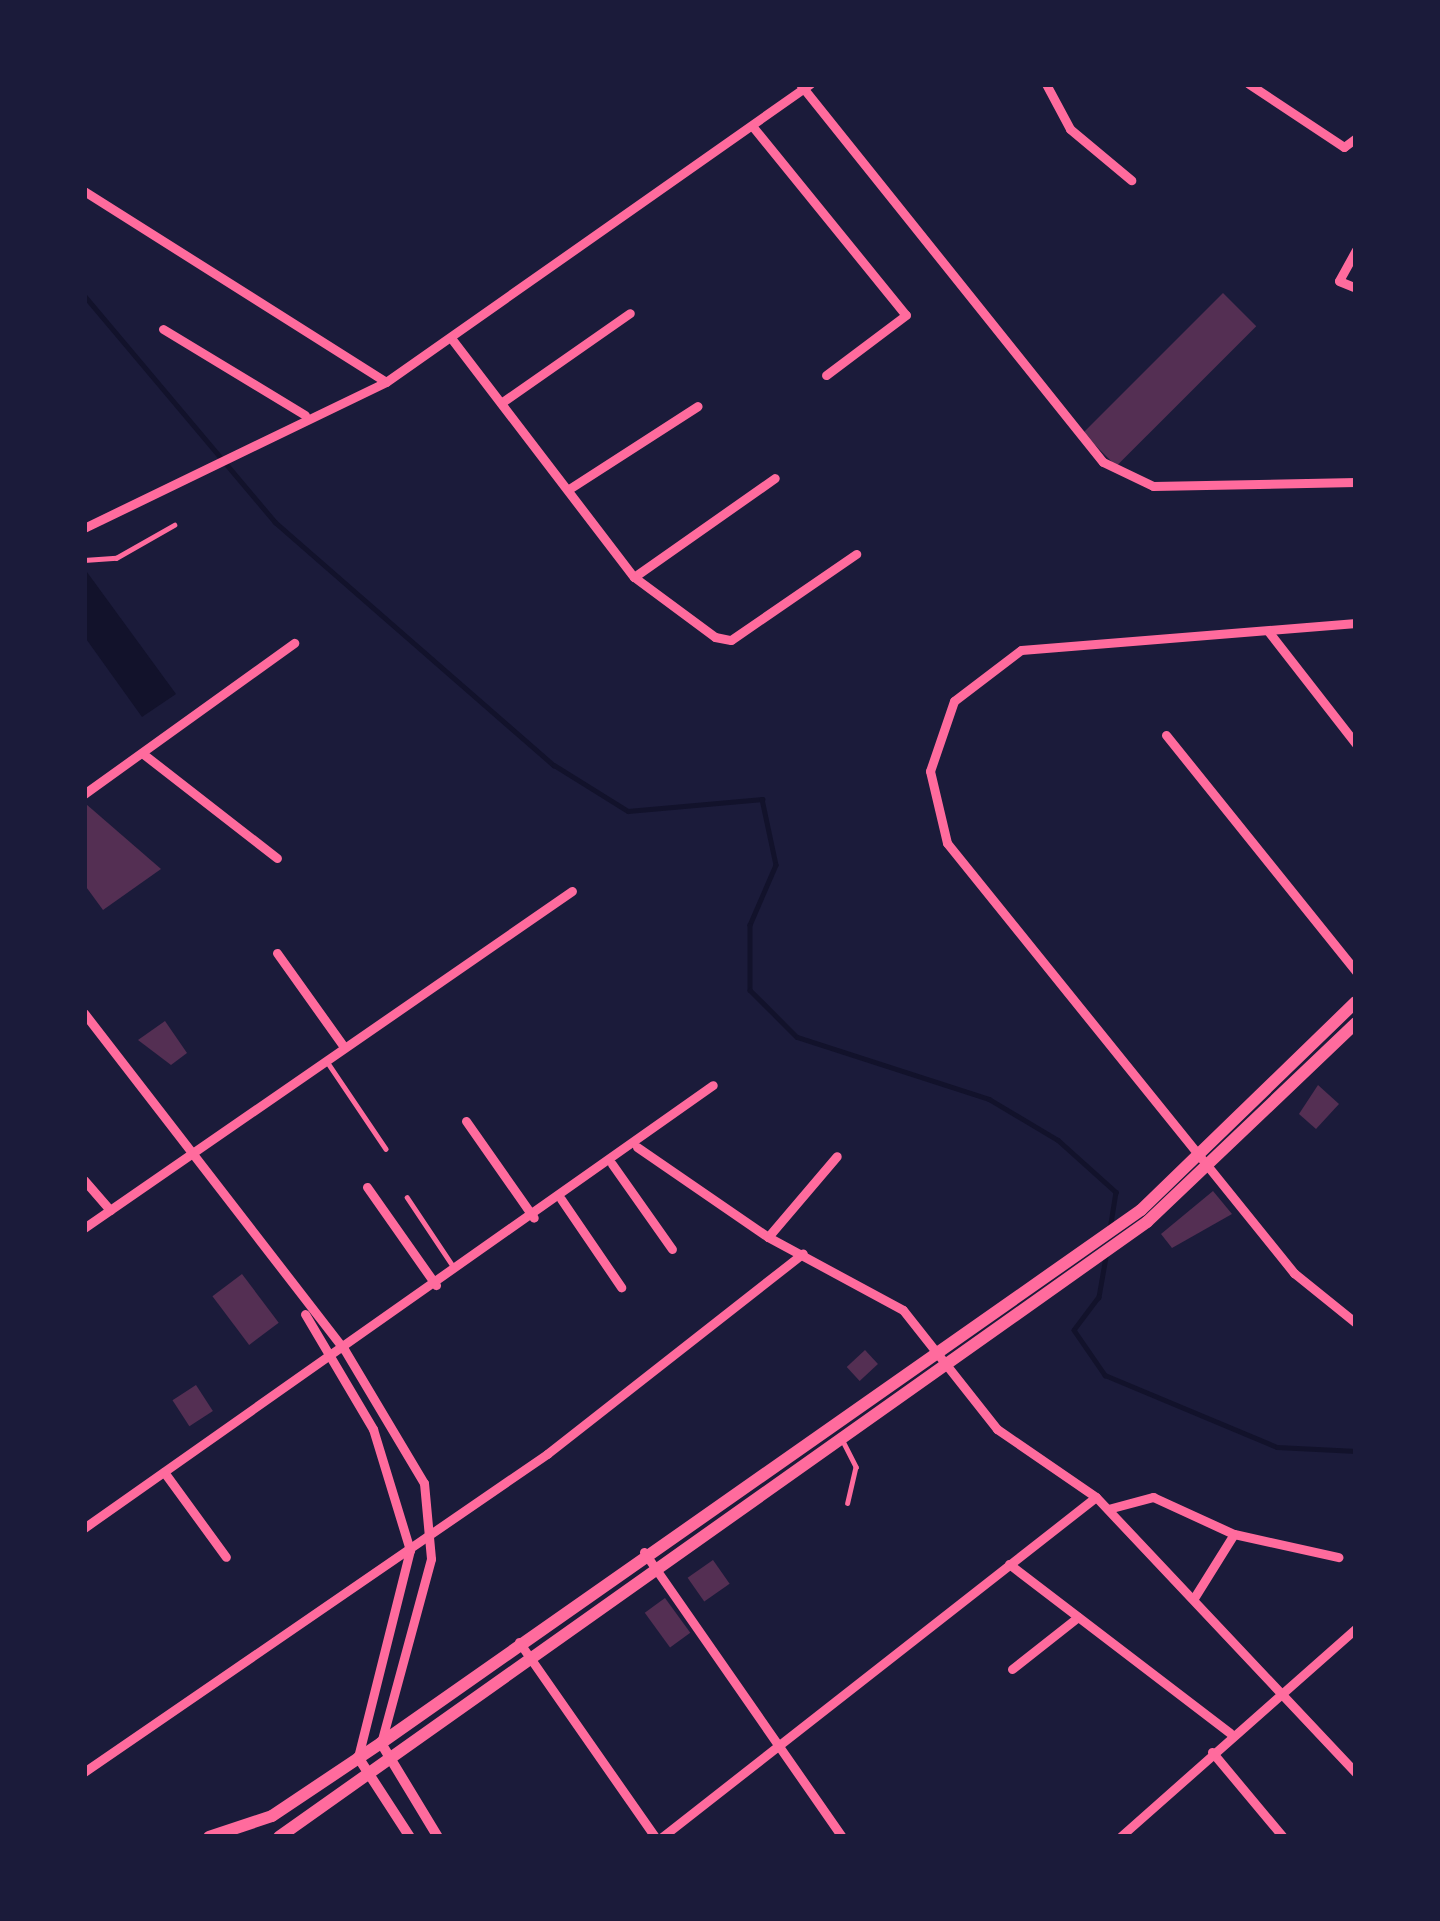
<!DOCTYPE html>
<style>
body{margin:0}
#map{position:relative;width:1440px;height:1921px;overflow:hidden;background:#1b1b3a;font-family:Lato,sans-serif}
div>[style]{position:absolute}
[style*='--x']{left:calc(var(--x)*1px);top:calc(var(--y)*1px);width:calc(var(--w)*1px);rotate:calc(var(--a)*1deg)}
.water>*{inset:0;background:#12122b}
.stream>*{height:4.5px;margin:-2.25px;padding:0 2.25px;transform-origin:2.25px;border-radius:2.25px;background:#12122b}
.building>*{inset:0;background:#542f53;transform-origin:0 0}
.service>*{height:4.5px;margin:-2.25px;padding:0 2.25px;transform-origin:2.25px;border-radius:2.25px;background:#ff6b9d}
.minor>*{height:9px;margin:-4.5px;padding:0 4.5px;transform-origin:4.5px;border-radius:4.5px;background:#ff6b9d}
.tertiary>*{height:10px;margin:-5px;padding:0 5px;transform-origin:5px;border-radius:5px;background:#ff6b9d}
.secondary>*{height:12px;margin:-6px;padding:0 6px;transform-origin:6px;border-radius:6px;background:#ff6b9d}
span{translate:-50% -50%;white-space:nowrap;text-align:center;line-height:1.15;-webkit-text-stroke:12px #1b1b3a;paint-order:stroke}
.frame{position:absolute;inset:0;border:87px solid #1b1b3a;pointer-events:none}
</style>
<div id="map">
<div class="water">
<div style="clip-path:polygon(84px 568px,176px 694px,142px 717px,84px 636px)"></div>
</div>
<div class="stream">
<div style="--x:84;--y:295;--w:297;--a:49.9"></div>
<div style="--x:275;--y:522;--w:370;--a:41.1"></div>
<div style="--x:554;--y:765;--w:87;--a:31.9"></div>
<div style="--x:628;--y:811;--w:135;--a:-5.1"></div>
<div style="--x:762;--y:799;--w:67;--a:78"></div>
<div style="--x:776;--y:865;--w:65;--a:113.4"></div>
<div style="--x:750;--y:925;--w:65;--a:90"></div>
<div style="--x:750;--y:990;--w:66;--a:45"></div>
<div style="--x:797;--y:1037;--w:202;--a:17.9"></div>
<div style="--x:989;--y:1099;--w:80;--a:30.7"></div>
<div style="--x:1058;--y:1140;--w:78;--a:41.9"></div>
<div style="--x:1116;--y:1192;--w:36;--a:99"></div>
<div style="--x:1106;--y:1257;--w:41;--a:99.9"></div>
<div style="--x:1099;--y:1297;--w:41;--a:127.1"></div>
<div style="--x:1074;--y:1330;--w:55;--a:55.4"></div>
<div style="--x:1105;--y:1375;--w:186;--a:22.7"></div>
<div style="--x:1277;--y:1447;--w:79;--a:2.9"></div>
</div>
<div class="building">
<div style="left:1223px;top:293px;width:47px;height:198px;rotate:45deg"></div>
<div style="clip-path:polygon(86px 804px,161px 869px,103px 910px,84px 884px)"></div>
<div style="clip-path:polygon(165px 1021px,187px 1053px,171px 1065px,138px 1040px)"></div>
<div style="clip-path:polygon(1318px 1085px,1339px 1104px,1316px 1129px,1299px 1114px)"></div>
<div style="clip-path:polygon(1213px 1191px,1232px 1214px,1172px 1248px,1161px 1234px)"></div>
<div style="left:242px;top:1274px;width:61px;height:37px;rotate:53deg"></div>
<div style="left:865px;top:1350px;width:19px;height:25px;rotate:47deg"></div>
<div style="left:196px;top:1385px;width:31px;height:28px;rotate:57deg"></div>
<div style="left:713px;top:1560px;width:29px;height:31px;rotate:55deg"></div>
<div style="left:665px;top:1598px;width:43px;height:25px;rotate:54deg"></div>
</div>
<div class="service">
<div style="--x:84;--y:560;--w:32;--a:-4"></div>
<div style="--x:116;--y:558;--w:67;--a:-29.6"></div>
<div style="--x:326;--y:1060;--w:107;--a:56"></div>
<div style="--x:407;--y:1197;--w:83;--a:56.3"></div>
<div style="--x:844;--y:1443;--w:27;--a:63"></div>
<div style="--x:856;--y:1467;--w:37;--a:103"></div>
</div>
<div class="minor">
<div style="--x:800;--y:84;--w:484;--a:51.3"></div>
<div style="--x:1103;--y:462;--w:55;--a:25.6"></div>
<div style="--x:1153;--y:486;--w:203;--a:-1.1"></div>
<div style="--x:1046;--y:84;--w:51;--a:61.9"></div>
<div style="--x:1070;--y:129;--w:80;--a:39.9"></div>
<div style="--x:1249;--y:84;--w:114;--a:33.6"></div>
<div style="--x:1344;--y:147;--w:15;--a:-37"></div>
<div style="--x:753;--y:127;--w:242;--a:50.9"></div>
<div style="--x:906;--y:315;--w:100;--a:143.1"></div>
<div style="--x:84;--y:191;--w:357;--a:32.3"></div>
<div style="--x:1356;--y:250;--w:35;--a:119"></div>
<div style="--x:1339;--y:281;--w:18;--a:22"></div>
<div style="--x:163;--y:329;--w:166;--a:31.2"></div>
<div style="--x:451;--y:338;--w:301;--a:52.6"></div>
<div style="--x:634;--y:577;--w:101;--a:36.5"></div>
<div style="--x:715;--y:637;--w:16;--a:11"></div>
<div style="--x:731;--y:640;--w:152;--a:-34.5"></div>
<div style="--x:501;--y:403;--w:157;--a:-34.9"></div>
<div style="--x:569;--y:489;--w:153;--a:-32.8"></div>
<div style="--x:84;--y:528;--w:335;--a:-25.8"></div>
<div style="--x:386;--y:382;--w:518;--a:-35.1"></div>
<div style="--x:634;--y:577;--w:172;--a:-35.1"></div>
<div style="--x:1356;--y:623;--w:336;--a:175.4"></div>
<div style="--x:1021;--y:650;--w:84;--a:142.7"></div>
<div style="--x:954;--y:701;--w:74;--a:108.9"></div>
<div style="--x:930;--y:771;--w:74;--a:76.7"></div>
<div style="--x:947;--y:843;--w:553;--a:51.1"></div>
<div style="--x:1294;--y:1273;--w:80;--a:38.9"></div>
<div style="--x:1268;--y:631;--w:143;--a:52.1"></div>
<div style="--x:1166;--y:735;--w:303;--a:51.2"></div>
<div style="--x:142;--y:753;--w:171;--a:37.9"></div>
<div style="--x:84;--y:794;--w:259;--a:-35.7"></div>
<div style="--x:277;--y:953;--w:115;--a:54.5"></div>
<div style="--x:84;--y:1013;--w:425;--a:52.3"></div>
<div style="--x:344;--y:1349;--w:156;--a:59.2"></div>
<div style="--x:424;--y:1483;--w:76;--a:84.7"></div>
<div style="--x:431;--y:1559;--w:191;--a:105.2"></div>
<div style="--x:466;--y:1121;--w:118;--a:55"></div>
<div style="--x:637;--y:1147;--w:159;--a:34.5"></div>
<div style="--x:768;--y:1237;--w:153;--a:28.4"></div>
<div style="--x:903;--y:1310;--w:152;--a:51.7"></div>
<div style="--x:997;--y:1429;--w:120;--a:34.5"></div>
<div style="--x:1096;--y:1497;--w:379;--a:46.7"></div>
<div style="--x:612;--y:1164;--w:104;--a:54.8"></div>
<div style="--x:84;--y:1180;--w:40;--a:49"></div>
<div style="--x:367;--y:1187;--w:120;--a:54.9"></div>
<div style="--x:561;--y:1199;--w:107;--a:55.7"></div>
<div style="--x:84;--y:1228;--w:593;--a:-34.63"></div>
<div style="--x:768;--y:1237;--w:106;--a:-49.6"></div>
<div style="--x:305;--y:1314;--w:134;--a:59.4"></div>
<div style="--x:373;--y:1429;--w:127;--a:73"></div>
<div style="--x:410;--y:1550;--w:213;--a:104.1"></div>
<div style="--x:164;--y:1472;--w:105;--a:53.9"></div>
<div style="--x:1108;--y:1509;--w:47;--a:-14.9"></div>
<div style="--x:1153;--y:1497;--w:89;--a:24.6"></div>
<div style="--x:1234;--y:1534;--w:107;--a:12.5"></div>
<div style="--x:84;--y:1528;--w:769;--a:-35.16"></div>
<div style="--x:644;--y:1552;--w:347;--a:55.2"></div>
<div style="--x:1009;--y:1564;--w:278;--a:37.4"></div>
<div style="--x:1194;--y:1598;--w:75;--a:-58"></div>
<div style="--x:519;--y:1642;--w:238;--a:55.1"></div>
<div style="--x:1012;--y:1669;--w:84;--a:-38.2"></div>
<div style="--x:1212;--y:1752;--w:111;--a:50.1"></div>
<div style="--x:84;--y:1772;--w:562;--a:-34.48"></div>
<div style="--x:547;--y:1454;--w:325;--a:-38.1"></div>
<div style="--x:662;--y:1837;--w:551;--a:-38.08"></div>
<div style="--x:1120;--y:1837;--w:315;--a:-41.5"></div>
</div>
<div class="tertiary">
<div style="--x:381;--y:1743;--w:110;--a:58.8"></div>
<div style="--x:358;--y:1757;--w:95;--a:57"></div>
</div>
<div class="secondary">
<div style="--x:209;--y:1837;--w:66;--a:-18.4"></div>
<div style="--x:272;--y:1816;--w:131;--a:-33.8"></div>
<div style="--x:381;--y:1743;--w:928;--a:-35.04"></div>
<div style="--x:1141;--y:1210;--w:299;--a:-44.1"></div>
<div style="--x:279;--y:1837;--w:1064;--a:-35.32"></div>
<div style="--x:1147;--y:1222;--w:289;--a:-43.6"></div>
</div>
<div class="frame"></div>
</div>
